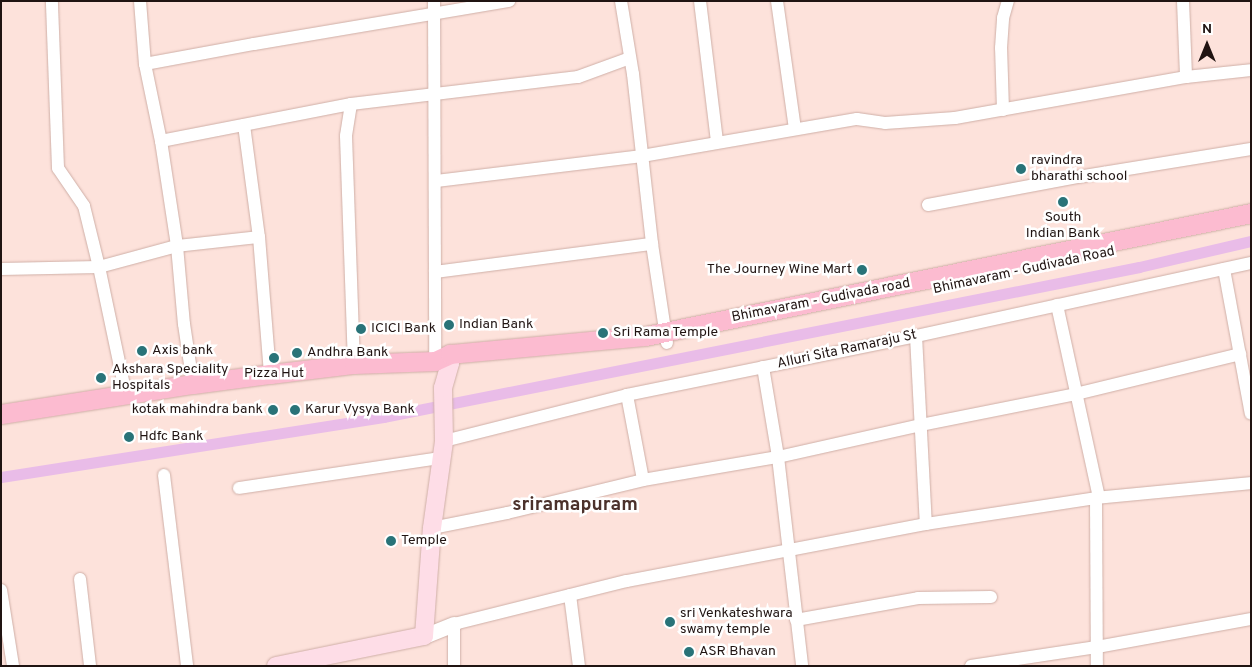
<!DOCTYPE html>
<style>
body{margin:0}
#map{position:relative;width:1252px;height:667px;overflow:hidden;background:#fde2db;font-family:Overpass,sans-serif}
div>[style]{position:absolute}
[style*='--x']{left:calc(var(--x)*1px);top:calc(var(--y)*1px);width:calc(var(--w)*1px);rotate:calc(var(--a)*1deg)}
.canal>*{height:11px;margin:-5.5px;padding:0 5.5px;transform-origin:5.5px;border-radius:5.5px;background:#e9bce8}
.roads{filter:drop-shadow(0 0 1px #cfafa7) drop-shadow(0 0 1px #cfafa7)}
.minor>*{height:12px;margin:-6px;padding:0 6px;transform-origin:6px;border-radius:6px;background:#fff}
.tertiary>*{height:15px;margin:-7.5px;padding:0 7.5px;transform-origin:7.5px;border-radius:7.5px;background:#fff}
.secondary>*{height:18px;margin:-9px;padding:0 9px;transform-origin:9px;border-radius:9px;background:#fedde7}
.primary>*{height:19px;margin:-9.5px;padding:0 9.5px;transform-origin:9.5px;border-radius:9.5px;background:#fcbbd0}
.dots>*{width:14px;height:14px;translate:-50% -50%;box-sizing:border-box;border:2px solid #fff;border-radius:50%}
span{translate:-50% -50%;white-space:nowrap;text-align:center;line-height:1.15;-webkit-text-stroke:5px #fff;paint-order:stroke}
.poi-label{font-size:14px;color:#201412}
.left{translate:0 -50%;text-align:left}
.right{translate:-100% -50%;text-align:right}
.street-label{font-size:14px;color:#201412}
.district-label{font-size:19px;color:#4b312b;font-weight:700}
.frame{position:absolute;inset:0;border:2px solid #201412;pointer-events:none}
.north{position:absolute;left:1182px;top:20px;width:50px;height:50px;-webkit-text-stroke:4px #fff;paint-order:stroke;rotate:0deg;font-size:14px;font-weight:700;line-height:20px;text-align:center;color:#201412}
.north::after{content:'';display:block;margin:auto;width:18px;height:22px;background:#201412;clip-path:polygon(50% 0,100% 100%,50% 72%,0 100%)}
</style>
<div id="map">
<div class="canal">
<div style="--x:1;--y:477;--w:387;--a:-8.9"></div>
<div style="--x:383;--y:417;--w:771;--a:-11.22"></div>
<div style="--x:1139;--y:267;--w:115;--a:-13.1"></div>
</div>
<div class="roads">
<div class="minor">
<div style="--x:140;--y:1;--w:63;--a:85.5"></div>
<div style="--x:145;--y:64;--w:79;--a:78.3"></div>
<div style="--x:161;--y:141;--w:106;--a:81.3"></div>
<div style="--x:177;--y:246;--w:78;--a:84.9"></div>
<div style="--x:184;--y:324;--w:61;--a:81.5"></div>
<div style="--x:434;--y:1;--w:360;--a:89.8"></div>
<div style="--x:621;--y:1;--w:74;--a:80.7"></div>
<div style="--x:633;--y:74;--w:171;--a:83.6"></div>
<div style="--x:652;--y:244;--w:100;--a:81.4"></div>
<div style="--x:700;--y:1;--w:142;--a:83.1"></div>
<div style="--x:777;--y:1;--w:129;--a:82"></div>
<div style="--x:1183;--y:1;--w:76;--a:87.7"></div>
<div style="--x:145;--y:64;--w:111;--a:-10.4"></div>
<div style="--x:254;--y:44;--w:259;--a:-9.6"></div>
<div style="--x:351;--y:104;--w:229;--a:-6.8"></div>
<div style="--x:578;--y:77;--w:55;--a:-20.1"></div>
<div style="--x:1003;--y:110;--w:62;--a:-91.8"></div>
<div style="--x:1001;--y:48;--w:30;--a:-86"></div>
<div style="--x:1003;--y:18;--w:18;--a:-74"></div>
<div style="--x:244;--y:125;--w:113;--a:82.4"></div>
<div style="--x:259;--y:237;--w:137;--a:85.4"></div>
<div style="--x:161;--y:141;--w:194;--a:-11"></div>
<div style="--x:351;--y:104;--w:32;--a:99"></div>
<div style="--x:346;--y:136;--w:228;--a:88"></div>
<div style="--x:436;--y:181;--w:208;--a:-6.9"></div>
<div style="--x:642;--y:156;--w:218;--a:-9.8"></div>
<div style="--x:857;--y:119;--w:28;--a:8"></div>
<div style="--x:885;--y:123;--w:70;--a:-4.1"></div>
<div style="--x:955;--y:118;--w:235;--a:-10.1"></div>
<div style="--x:1186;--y:77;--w:65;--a:-6.1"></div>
<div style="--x:928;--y:205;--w:153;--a:-10.6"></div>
<div style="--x:1078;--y:177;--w:175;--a:-9.2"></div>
<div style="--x:1;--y:269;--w:98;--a:-1.2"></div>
<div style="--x:99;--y:267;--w:63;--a:-103.8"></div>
<div style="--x:84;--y:206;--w:46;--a:-124.4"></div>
<div style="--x:58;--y:168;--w:167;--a:-92.1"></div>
<div style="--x:1224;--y:269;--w:147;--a:79.5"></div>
<div style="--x:435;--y:272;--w:219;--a:-7.4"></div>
<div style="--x:1057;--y:305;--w:197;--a:77.7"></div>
<div style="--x:916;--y:336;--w:188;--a:87"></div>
<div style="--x:763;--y:367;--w:91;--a:80.5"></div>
<div style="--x:778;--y:457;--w:210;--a:83.4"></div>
<div style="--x:126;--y:395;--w:131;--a:-101.9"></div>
<div style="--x:99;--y:267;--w:81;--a:-15.1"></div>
<div style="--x:177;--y:246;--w:82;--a:-6.3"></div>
<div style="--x:627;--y:395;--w:86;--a:79.3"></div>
<div style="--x:444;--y:441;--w:189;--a:-14.1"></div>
<div style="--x:627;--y:395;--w:295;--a:-11.5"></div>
<div style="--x:916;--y:336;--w:343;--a:-12.3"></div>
<div style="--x:164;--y:475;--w:192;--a:83.1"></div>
<div style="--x:239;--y:488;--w:203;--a:-8.5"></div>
<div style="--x:1096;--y:498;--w:156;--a:-5.5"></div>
<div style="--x:432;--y:528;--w:76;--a:-11.3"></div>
<div style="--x:507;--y:513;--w:140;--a:-13.6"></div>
<div style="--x:643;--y:480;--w:137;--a:-9.7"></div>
<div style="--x:778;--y:457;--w:147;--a:-12.6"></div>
<div style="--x:921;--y:425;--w:158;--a:-11.3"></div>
<div style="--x:1076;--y:394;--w:169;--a:-13.7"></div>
<div style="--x:80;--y:579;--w:88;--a:83.4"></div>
<div style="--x:1;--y:590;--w:77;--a:81"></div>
<div style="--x:570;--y:595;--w:72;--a:82.8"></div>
<div style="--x:796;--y:620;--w:124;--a:-10.2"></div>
<div style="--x:918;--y:598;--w:73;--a:-0.8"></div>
<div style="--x:454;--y:666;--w:42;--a:-90"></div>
<div style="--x:454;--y:624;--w:178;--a:-14"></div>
<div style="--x:627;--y:581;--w:304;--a:-10.8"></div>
<div style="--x:926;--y:524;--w:172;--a:-8.7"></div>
<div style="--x:1096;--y:498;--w:168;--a:89.7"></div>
<div style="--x:971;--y:666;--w:127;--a:-8.6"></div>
<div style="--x:1097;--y:647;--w:157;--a:-10.3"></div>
</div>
<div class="tertiary">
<div style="--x:424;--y:636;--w:32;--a:-22"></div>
</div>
<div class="secondary">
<div style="--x:276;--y:666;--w:151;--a:-11.5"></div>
<div style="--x:424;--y:636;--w:108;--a:-85.8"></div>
<div style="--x:432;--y:528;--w:88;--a:-82.1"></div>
<div style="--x:444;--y:441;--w:53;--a:-91.1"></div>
<div style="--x:443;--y:388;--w:26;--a:-74"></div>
<div style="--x:450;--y:363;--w:9;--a:-90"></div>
</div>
<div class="primary">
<div style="--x:1;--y:414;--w:194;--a:-8.9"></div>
<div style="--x:193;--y:384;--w:78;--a:-7.4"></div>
<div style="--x:270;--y:374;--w:85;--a:-6.8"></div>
<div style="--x:354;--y:364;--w:81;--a:-2.1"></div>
<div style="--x:435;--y:361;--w:17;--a:-25"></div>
<div style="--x:450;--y:354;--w:196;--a:-5.3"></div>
<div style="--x:645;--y:336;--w:618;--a:-11.47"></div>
</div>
</div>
<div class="dots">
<div style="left:1021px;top:169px;background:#297378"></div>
<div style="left:1063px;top:202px;background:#297378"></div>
<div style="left:862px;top:270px;background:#297378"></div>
<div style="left:449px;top:325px;background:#297378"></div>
<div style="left:361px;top:329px;background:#297378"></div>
<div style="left:603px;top:333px;background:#297378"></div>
<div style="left:142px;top:351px;background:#297378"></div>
<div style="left:297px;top:353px;background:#297378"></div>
<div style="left:274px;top:358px;background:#297378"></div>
<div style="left:101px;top:378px;background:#297378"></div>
<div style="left:273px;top:410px;background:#297378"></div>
<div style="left:295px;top:410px;background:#297378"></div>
<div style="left:129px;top:437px;background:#297378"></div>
<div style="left:391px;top:541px;background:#297378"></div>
<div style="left:670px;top:622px;background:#297378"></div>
<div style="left:689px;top:652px;background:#297378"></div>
</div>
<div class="poi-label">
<span class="left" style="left:1031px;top:169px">ravindra<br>bharathi school</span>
<span style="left:1063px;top:226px">South<br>Indian Bank</span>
<span class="right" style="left:852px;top:270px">The Journey Wine Mart</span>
<span class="left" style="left:459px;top:325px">Indian Bank</span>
<span class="left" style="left:371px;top:329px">ICICI Bank</span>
<span class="left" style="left:613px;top:333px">Sri Rama Temple</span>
<span class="left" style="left:152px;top:351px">Axis bank</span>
<span class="left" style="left:307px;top:353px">Andhra Bank</span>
<span class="left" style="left:112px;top:378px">Akshara Speciality<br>Hospitals</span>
<span style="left:274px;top:374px">Pizza Hut</span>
<span class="right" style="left:263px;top:410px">kotak mahindra bank</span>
<span class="left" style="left:305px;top:410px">Karur Vysya Bank</span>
<span class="left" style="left:139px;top:437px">Hdfc Bank</span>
<span class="left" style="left:401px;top:541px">Temple</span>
<span class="left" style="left:680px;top:622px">sri Venkateshwara<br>swamy temple</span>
<span class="left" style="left:699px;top:652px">ASR Bhavan</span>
</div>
<div class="street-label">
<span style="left:1024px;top:271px;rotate:-12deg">Bhimavaram - Gudivada Road</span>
<span style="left:821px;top:301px;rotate:-11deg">Bhimavaram - Gudivada road</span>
<span style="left:847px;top:350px;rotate:-12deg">Alluri Sita Ramaraju St</span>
</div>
<div class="district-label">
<span style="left:575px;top:506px">sriramapuram</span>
</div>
<div class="frame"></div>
<div class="north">N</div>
</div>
